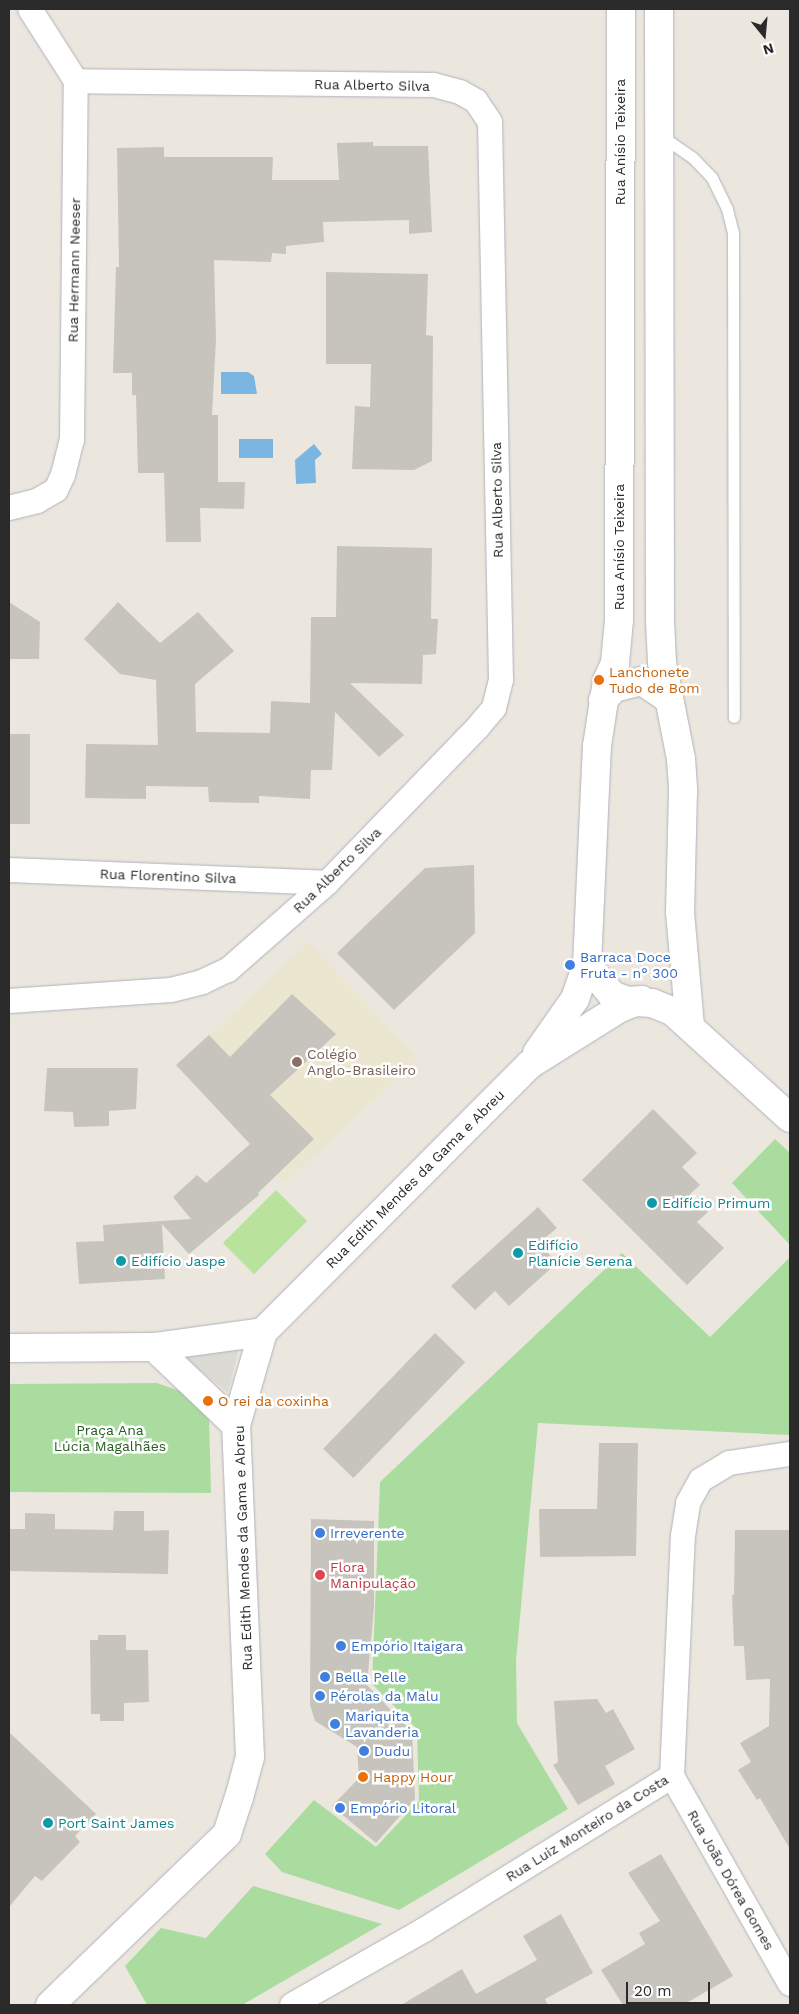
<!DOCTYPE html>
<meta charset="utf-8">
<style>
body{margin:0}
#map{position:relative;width:799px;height:2014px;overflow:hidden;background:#ebe7de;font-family:"Work Sans",sans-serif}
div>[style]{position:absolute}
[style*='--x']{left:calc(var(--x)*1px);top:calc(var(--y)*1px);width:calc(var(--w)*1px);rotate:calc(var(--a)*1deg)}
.education>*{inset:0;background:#ebe6cf;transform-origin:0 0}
.green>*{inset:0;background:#aadc9f}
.pitch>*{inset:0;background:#b9e29c;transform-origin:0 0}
.plaza>*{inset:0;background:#dbdad4}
.water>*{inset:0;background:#7bb6e3;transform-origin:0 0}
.building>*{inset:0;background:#c6c4bd;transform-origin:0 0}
.roads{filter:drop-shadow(0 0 1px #b1b1bc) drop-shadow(0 0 1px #b1b1bc)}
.service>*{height:11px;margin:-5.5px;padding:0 5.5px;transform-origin:5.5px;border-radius:5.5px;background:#fff}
.minor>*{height:24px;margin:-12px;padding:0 12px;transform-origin:12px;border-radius:12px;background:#fff}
.tertiary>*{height:28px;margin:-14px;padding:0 14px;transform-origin:14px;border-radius:14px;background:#fff}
.dots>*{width:14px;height:14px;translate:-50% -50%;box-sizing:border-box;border:2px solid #fff;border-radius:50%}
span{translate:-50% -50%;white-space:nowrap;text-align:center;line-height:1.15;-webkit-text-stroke:5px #fff;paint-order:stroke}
.street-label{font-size:14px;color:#2a2a2a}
.food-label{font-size:14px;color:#c56008}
.left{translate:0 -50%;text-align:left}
.shop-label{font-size:14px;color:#366cbe}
.education-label{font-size:14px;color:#785e54}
.culture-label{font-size:14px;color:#0d838f}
.park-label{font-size:14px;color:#246021}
.health-label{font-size:14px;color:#be3a42}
.frame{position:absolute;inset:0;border:10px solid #2a2a2a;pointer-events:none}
.north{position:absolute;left:739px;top:10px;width:50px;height:50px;-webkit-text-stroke:4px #fff;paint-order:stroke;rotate:163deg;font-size:14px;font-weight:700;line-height:20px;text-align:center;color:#2a2a2a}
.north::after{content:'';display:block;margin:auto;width:18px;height:22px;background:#2a2a2a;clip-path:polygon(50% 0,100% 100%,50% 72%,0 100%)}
.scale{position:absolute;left:626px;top:1982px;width:84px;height:22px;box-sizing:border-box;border:2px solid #2a2a2a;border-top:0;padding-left:6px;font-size:15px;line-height:18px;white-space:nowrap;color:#2a2a2a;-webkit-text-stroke:4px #fff;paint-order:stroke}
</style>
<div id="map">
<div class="education">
<div style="left:309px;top:942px;width:160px;height:181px;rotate:47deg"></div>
</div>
<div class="green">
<div style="clip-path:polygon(775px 1139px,790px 1153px,790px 1245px,732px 1183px)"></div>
<div style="clip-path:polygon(622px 1253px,710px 1337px,790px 1257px,790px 1435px,538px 1423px,516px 1660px,517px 1723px,568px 1809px,399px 1910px,282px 1872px,265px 1854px,314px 1800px,376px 1847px,419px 1801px,417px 1729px,372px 1684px,380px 1482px)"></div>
<div style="clip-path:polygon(157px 1383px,191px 1395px,209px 1416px,211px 1493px,9px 1492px,9px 1384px)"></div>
<div style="clip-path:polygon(253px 1886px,382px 1924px,242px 2005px,147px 2005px,125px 1966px,161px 1928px,206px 1938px)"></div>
</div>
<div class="pitch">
<div style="left:276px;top:1190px;width:44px;height:75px;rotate:45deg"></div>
</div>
<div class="plaza">
<div style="clip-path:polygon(240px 1345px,228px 1393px,181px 1354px)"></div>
</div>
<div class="water">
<div style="clip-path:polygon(221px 372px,248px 372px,254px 376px,257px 394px,221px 394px)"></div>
<div style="left:239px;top:439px;width:34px;height:19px"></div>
<div style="clip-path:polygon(314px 444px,322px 454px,315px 460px,316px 483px,296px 484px,295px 460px)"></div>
</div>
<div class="building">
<div style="clip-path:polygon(373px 142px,373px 146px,428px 146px,432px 232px,409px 234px,409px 220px,323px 222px,324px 242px,286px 246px,286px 254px,272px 253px,271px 262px,214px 260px,216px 339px,212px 415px,218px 415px,218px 482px,245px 482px,244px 509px,200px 508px,201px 542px,166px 542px,164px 473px,138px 473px,136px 395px,132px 395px,132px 373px,113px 373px,116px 267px,119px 267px,117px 148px,164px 147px,164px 157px,273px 157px,272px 180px,339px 180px,337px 143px)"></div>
<div style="clip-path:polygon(326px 272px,428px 274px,426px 335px,433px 336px,432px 461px,414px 470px,352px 469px,355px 406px,370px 407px,371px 364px,326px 364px)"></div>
<div style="clip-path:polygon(337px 546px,432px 548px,431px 619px,438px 619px,436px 654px,423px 655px,422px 684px,350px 683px,404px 735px,379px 757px,335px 712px,332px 770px,311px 770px,310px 799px,259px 796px,259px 803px,209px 802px,208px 787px,146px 786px,146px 799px,85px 798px,86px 744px,158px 745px,156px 680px,120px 674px,84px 639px,118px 602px,160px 643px,198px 612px,234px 651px,195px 684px,196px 732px,270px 733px,271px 701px,310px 703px,311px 617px,336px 617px)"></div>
<div style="clip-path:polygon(9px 602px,40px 622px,39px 659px,9px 659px)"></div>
<div style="left:9px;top:734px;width:21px;height:90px"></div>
<div style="clip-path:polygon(474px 865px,475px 933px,394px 1010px,337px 953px,425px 868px)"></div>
<div style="clip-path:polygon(292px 994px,336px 1034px,270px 1095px,314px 1139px,258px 1193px,259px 1195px,189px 1254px,162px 1224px,165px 1279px,79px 1284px,76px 1242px,104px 1241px,103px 1225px,191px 1219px,173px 1197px,197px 1175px,206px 1183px,250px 1144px,176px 1065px,209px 1035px,230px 1057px)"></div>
<div style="clip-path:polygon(47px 1068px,138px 1068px,136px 1109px,109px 1111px,109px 1126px,74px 1127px,73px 1112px,44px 1111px)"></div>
<div style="clip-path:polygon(653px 1109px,697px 1153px,682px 1167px,700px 1185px,690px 1194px,708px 1212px,697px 1222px,724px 1248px,687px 1285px,582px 1180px)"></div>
<div style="clip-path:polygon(538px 1207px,557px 1228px,539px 1243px,557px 1263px,509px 1306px,495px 1291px,475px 1310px,451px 1286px)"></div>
<div style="left:435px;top:1333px;width:42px;height:161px;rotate:44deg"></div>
<div style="clip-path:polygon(599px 1443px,638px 1443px,636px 1556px,540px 1557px,539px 1509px,597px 1509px)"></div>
<div style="clip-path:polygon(114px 1511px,144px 1511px,144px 1531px,169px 1530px,168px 1574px,9px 1571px,9px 1529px,25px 1529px,25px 1513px,55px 1514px,55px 1529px,113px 1530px)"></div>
<div style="clip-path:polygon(311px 1519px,374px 1521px,374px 1607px,367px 1685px,412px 1732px,415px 1799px,376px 1843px,332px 1806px,359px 1778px,357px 1747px,315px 1721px,310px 1705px)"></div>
<div style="clip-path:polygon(735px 1530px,790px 1530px,790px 1849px,760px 1798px,757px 1800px,738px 1770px,751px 1762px,740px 1743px,769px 1726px,770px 1679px,746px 1680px,744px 1646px,734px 1646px,732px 1595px,734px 1595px)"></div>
<div style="clip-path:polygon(98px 1635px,126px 1635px,126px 1650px,148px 1650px,149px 1702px,124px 1703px,124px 1721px,100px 1721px,100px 1714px,91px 1714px,90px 1640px,98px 1640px)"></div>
<div style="clip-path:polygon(597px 1699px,606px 1713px,613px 1709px,635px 1749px,605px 1766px,615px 1784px,578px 1805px,553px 1765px,558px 1762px,554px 1701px)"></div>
<div style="clip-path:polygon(9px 1732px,96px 1814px,75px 1836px,80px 1842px,42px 1881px,35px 1876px,9px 1907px)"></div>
<div style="clip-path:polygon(661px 1854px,733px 1976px,683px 2005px,623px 2005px,601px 1970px,645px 1944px,639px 1933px,660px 1921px,628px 1873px)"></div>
<div style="clip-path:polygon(561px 1914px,593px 1973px,545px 1999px,548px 2005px,401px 2005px,462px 1969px,476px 1994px,537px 1960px,523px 1936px)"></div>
</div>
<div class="roads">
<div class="service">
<div style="--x:660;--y:135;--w:39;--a:35"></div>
<div style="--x:692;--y:157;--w:29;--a:46"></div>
<div style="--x:712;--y:178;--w:34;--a:64"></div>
<div style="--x:727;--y:209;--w:25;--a:76"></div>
<div style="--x:733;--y:233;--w:484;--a:89.9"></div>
</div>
<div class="minor">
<div style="--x:9;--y:508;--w:29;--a:-14"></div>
<div style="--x:37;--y:501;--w:22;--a:-30"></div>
<div style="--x:56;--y:490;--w:17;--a:-65"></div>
<div style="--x:63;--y:475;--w:36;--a:-76"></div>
<div style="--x:72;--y:440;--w:359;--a:-89.4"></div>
<div style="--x:76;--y:81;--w:85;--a:-122.6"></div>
<div style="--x:9;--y:870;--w:318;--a:2.3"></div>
<div style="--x:9;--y:1001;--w:162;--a:-3.9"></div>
<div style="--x:171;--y:990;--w:32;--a:-14"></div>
<div style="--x:202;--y:982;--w:29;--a:-25"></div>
<div style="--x:228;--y:970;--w:132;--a:-41.3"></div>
<div style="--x:327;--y:883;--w:217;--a:-45.9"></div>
<div style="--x:478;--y:727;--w:25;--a:-50"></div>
<div style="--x:494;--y:708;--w:29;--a:-76"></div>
<div style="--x:501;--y:680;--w:558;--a:-91.13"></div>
<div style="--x:490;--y:122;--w:25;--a:-124"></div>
<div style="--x:476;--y:101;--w:18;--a:-151"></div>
<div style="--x:460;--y:92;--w:28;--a:-165"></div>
<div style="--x:433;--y:85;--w:357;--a:-179.4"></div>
<div style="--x:672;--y:1776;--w:240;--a:-87.4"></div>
<div style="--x:683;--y:1536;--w:33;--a:-81"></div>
<div style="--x:688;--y:1503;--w:26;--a:-61"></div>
<div style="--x:701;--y:1480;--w:33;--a:-31"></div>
<div style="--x:729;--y:1463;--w:62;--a:-8.4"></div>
<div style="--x:672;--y:1776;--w:239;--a:60.4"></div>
<div style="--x:292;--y:2005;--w:152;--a:-29.6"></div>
<div style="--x:424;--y:1930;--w:292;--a:-31.8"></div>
</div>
<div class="tertiary">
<div style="--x:659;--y:9;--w:612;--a:89.91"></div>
<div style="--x:660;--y:621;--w:41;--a:87.2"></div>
<div style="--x:662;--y:662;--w:99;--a:78.9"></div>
<div style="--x:681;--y:759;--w:32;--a:86"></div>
<div style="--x:683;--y:791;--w:121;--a:91.4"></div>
<div style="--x:680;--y:912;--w:115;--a:85"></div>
<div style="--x:603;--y:700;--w:16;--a:-47"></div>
<div style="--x:614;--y:688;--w:29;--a:-14"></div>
<div style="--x:642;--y:681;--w:32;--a:34"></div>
<div style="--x:587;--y:965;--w:39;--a:50"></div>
<div style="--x:612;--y:995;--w:17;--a:21"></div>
<div style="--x:628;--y:1001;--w:14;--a:-4"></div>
<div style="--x:537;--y:1053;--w:66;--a:-54.9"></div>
<div style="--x:575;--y:999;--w:36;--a:-71"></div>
<div style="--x:587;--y:965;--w:219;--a:-87.4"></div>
<div style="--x:597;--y:746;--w:66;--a:-81.3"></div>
<div style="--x:607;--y:681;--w:20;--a:-66"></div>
<div style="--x:615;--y:663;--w:43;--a:-84.7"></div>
<div style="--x:619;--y:620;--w:611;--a:-89.81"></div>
<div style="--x:154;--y:1347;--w:113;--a:43.6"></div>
<div style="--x:9;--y:1348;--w:145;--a:-0.4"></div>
<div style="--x:154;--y:1347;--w:110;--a:-7.8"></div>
<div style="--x:50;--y:2005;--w:246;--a:-44"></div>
<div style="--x:227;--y:1834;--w:38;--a:-72"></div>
<div style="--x:239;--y:1798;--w:42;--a:-75"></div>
<div style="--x:250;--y:1757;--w:332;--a:-92.4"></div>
<div style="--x:236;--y:1425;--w:97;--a:-73.8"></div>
<div style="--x:263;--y:1332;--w:377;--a:-45.1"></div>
<div style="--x:529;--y:1065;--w:107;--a:-32.1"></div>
<div style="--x:620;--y:1008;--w:17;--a:-21"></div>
<div style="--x:636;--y:1002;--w:16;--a:4"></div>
<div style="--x:652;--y:1003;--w:22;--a:22"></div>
<div style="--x:672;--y:1011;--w:159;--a:42.2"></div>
</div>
</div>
<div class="dots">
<div style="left:599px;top:680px;background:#e8710a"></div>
<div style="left:570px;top:965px;background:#3f7fe0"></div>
<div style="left:297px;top:1062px;background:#8d6e63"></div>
<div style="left:652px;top:1203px;background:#0f9aa8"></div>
<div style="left:518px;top:1253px;background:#0f9aa8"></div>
<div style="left:121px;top:1261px;background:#0f9aa8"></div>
<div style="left:208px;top:1401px;background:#e8710a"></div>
<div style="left:320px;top:1533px;background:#3f7fe0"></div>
<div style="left:320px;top:1575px;background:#e0444e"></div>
<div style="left:341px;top:1646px;background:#3f7fe0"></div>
<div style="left:325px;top:1677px;background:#3f7fe0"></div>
<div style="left:320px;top:1696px;background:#3f7fe0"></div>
<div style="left:335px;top:1724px;background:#3f7fe0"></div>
<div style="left:364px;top:1751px;background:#3f7fe0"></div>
<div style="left:363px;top:1777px;background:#e8710a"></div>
<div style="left:340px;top:1808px;background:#3f7fe0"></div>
<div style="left:48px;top:1823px;background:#0f9aa8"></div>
</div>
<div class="street-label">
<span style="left:372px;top:85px;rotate:1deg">Rua Alberto Silva</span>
<span style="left:620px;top:142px;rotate:-90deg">Rua Anísio Teixeira</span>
<span style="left:74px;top:270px;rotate:-89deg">Rua Hermann Neeser</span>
<span style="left:497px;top:500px;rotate:-91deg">Rua Alberto Silva</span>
<span style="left:619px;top:547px;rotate:-90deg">Rua Anísio Teixeira</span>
<span style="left:337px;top:870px;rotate:-44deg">Rua Alberto Silva</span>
<span style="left:168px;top:876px;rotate:2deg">Rua Florentino Silva</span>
<span style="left:415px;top:1179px;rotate:-45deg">Rua Edith Mendes da Gama e Abreu</span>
<span style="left:243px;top:1548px;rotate:-92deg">Rua Edith Mendes da Gama e Abreu</span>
<span style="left:587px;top:1828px;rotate:-32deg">Rua Luiz Monteiro da Costa</span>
<span style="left:731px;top:1880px;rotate:60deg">Rua João Dórea Gomes</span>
</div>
<div class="food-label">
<span class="left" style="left:609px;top:680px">Lanchonete<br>Tudo de Bom</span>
<span class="left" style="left:218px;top:1401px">O rei da coxinha</span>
<span class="left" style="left:373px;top:1777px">Happy Hour</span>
</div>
<div class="shop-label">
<span class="left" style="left:580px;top:965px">Barraca Doce<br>Fruta - n° 300</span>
<span class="left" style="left:330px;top:1533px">Irreverente</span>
<span class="left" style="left:351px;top:1646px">Empório Itaigara</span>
<span class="left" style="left:335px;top:1677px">Bella Pelle</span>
<span class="left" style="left:330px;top:1696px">Pérolas da Malu</span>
<span class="left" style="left:345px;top:1724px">Mariquita<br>Lavanderia</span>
<span class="left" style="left:374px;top:1751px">Dudu</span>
<span class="left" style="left:350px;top:1808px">Empório Litoral</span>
</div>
<div class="education-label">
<span class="left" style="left:307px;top:1062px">Colégio<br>Anglo-Brasileiro</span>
</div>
<div class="culture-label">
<span class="left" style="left:662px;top:1203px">Edifício Primum</span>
<span class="left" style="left:528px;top:1253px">Edifício<br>Planície Serena</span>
<span class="left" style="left:131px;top:1261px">Edifício Jaspe</span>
<span class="left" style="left:58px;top:1823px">Port Saint James</span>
</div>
<div class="park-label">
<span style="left:110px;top:1438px">Praça Ana<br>Lúcia Magalhães</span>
</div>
<div class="health-label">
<span class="left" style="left:330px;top:1575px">Flora<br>Manipulação</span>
</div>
<div class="frame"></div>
<div class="north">N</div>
<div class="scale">20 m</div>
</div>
